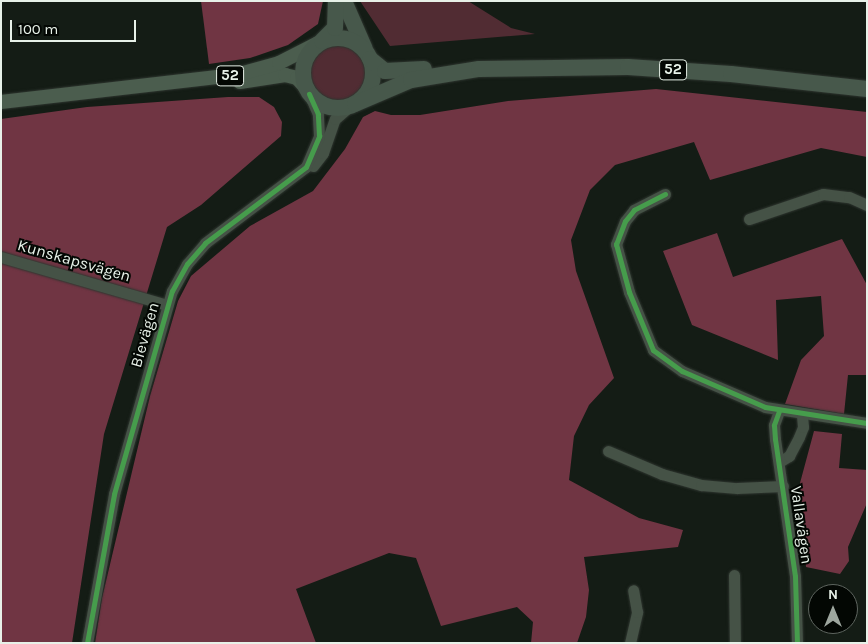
<!DOCTYPE html>
<meta charset="utf-8">
<style>
body{margin:0}
#map{position:relative;width:868px;height:644px;overflow:hidden;background:#141c15;font-family:Karla,sans-serif}
div>[style]{position:absolute}
[style*='--x']{left:calc(var(--x)*1px);top:calc(var(--y)*1px);width:calc(var(--w)*1px);rotate:calc(var(--a)*1deg)}
.green>*{inset:0;background:#512c33}
.round{border-radius:50%}
.forest>*{inset:0;background:#703543}
.roads{filter:drop-shadow(0 0 1px #2e352f) drop-shadow(0 0 1px #2e352f)}
.minor>*{height:11px;margin:-5.5px;padding:0 5.5px;transform-origin:5.5px;border-radius:5.5px;background:#455246}
.major>*{height:14px;margin:-7px;padding:0 7px;transform-origin:7px;border-radius:7px;background:#4b5d4e}
.highway>*{height:16px;margin:-8px;padding:0 8px;transform-origin:8px;border-radius:8px;background:#47584b}
.highway>.ring{margin:-8px;padding:0;box-sizing:content-box;background:none;border:16px solid #47584b;border-radius:50%}
.cycleway>*{height:5px;margin:-2.5px;padding:0 2.5px;transform-origin:2.5px;border-radius:2.5px;background:#469c4c}
span{translate:-50% -50%;white-space:nowrap;text-align:center;line-height:1.15;-webkit-text-stroke:4px #030703;paint-order:stroke}
.shield-label span{padding:1px 4px;background:#030703;border:1px solid;border-radius:4px;-webkit-text-stroke-width:0}
.shield-label{font-size:15px;color:#e7f1e8;font-weight:700}
.street-label{font-size:16px;color:#e7f1e8}
.frame{position:absolute;inset:0;border:2px solid #e7f1e8;pointer-events:none}
.north{position:absolute;left:808px;top:584px;width:50px;height:50px;box-sizing:border-box;background:#030703;border:1px solid #5e655f;border-radius:50%;rotate:0deg;font-size:14px;font-weight:700;line-height:20px;text-align:center;color:#e7f1e8}
.north::after{content:'';display:block;margin:auto;width:18px;height:22px;background:#9da69e;clip-path:polygon(50% 0,100% 100%,50% 72%,0 100%)}
.scale{position:absolute;left:10px;top:20px;width:126px;height:22px;box-sizing:border-box;border:2px solid #e7f1e8;border-top:0;padding-left:6px;font-size:15px;line-height:18px;white-space:nowrap;color:#e7f1e8;-webkit-text-stroke:4px #030703;paint-order:stroke}
</style>
<div id="map">
<div class="green">
<div style="clip-path:polygon(360px 1px,468px 1px,511px 28px,535px 34px,390px 46px)"></div>
<div class="round" style="left:310px;top:45px;width:56px;height:56px"></div>
</div>
<div class="forest">
<div style="clip-path:polygon(201px 1px,323px 1px,318px 24px,288px 45px,250px 58px,209px 64px)"></div>
<div style="clip-path:polygon(656px 89px,867px 112px,867px 157px,821px 148px,710px 180px,694px 142px,615px 165px,590px 190px,571px 240px,576px 271px,614px 378px,589px 405px,574px 436px,569px 480px,639px 518px,683px 530px,678px 547px,584px 557px,589px 590px,586px 617px,577px 643px,531px 643px,533px 622px,517px 607px,441px 626px,416px 558px,389px 553px,296px 589px,316px 643px,95px 643px,102px 598px,150px 396px,178px 301px,191px 276px,250px 226px,313px 191px,345px 149px,363px 117px,375px 111px,391px 115px,420px 115px,508px 101px)"></div>
<div style="clip-path:polygon(228px 97px,259px 97px,274px 107px,282px 122px,281px 136px,201px 205px,167px 227px,104px 434px,72px 643px,1px 643px,1px 119px,87px 107px)"></div>
<div style="clip-path:polygon(717px 233px,733px 277px,842px 239px,867px 285px,867px 375px,848px 375px,844px 414px,785px 404px,801px 360px,824px 336px,821px 296px,776px 300px,778px 360px,692px 325px,663px 251px)"></div>
<div style="clip-path:polygon(814px 431px,842px 434px,839px 468px,867px 470px,867px 503px,848px 547px,849px 561px,840px 574px,806px 567px,800px 483px)"></div>
</div>
<div class="roads">
<div class="minor">
<div style="--x:313;--y:166;--w:16;--a:-52"></div>
<div style="--x:323;--y:153;--w:36;--a:-71"></div>
<div style="--x:335;--y:119;--w:20;--a:-41"></div>
<div style="--x:665;--y:194;--w:35;--a:153"></div>
<div style="--x:634;--y:210;--w:14;--a:129"></div>
<div style="--x:625;--y:221;--w:25;--a:111"></div>
<div style="--x:616;--y:244;--w:50;--a:74.8"></div>
<div style="--x:629;--y:292;--w:63;--a:67.5"></div>
<div style="--x:653;--y:350;--w:36;--a:36"></div>
<div style="--x:682;--y:371;--w:90;--a:23.4"></div>
<div style="--x:765;--y:407;--w:103;--a:8.9"></div>
<div style="--x:749;--y:219;--w:78;--a:-18.7"></div>
<div style="--x:823;--y:194;--w:26;--a:7"></div>
<div style="--x:849;--y:197;--w:20;--a:24"></div>
<div style="--x:1;--y:257;--w:173;--a:16.1"></div>
<div style="--x:779;--y:411;--w:15;--a:110"></div>
<div style="--x:774;--y:425;--w:14;--a:86"></div>
<div style="--x:775;--y:439;--w:138;--a:81.7"></div>
<div style="--x:795;--y:576;--w:67;--a:88.3"></div>
<div style="--x:608;--y:451;--w:59;--a:23.1"></div>
<div style="--x:662;--y:474;--w:41;--a:15.8"></div>
<div style="--x:701;--y:485;--w:36;--a:5"></div>
<div style="--x:737;--y:488;--w:46;--a:-2.5"></div>
<div style="--x:779;--y:462;--w:12;--a:-31"></div>
<div style="--x:789;--y:456;--w:21;--a:-62"></div>
<div style="--x:799;--y:437;--w:11;--a:-68"></div>
<div style="--x:803;--y:427;--w:12;--a:-95"></div>
<div style="--x:734;--y:575;--w:68;--a:89.2"></div>
<div style="--x:87;--y:643;--w:151;--a:-79.7"></div>
<div style="--x:114;--y:494;--w:211;--a:-74.1"></div>
<div style="--x:172;--y:291;--w:31;--a:-61"></div>
<div style="--x:187;--y:264;--w:28;--a:-49"></div>
<div style="--x:205;--y:243;--w:126;--a:-37"></div>
<div style="--x:306;--y:167;--w:34;--a:-67"></div>
<div style="--x:319;--y:136;--w:22;--a:-93"></div>
<div style="--x:318;--y:114;--w:22;--a:-114"></div>
<div style="--x:630;--y:643;--w:32;--a:-77"></div>
<div style="--x:637;--y:612;--w:22;--a:-100"></div>
</div>
<div class="major">
<div style="--x:240;--y:82;--w:46;--a:-8.8"></div>
<div style="--x:285;--y:75;--w:12;--a:14"></div>
<div style="--x:297;--y:78;--w:13;--a:48"></div>
<div style="--x:1;--y:102;--w:237;--a:-6.6"></div>
<div style="--x:236;--y:75;--w:45;--a:-15.6"></div>
<div style="--x:279;--y:63;--w:44;--a:-27.1"></div>
</div>
<div class="highway">
<div style="--x:344;--y:1;--w:52;--a:66.4"></div>
<div class="ring" style="left:303px;top:38px;width:54px;height:54px"></div>
<div style="--x:322;--y:41;--w:18;--a:-45"></div>
<div style="--x:335;--y:28;--w:27;--a:-88"></div>
<div style="--x:370;--y:59;--w:19;--a:39"></div>
<div style="--x:385;--y:71;--w:39;--a:-3"></div>
<div style="--x:355;--y:104;--w:61;--a:-23.2"></div>
<div style="--x:411;--y:80;--w:69;--a:-9.2"></div>
<div style="--x:479;--y:69;--w:149;--a:-0.8"></div>
<div style="--x:628;--y:67;--w:103;--a:3.9"></div>
<div style="--x:731;--y:74;--w:137;--a:6.3"></div>
</div>
</div>
<div class="cycleway">
<div style="--x:665;--y:194;--w:35;--a:153"></div>
<div style="--x:634;--y:210;--w:14;--a:129"></div>
<div style="--x:625;--y:221;--w:25;--a:111"></div>
<div style="--x:616;--y:244;--w:50;--a:74.8"></div>
<div style="--x:629;--y:292;--w:63;--a:67.5"></div>
<div style="--x:653;--y:350;--w:36;--a:36"></div>
<div style="--x:682;--y:371;--w:90;--a:23.4"></div>
<div style="--x:765;--y:407;--w:103;--a:8.9"></div>
<div style="--x:779;--y:411;--w:15;--a:110"></div>
<div style="--x:774;--y:425;--w:14;--a:86"></div>
<div style="--x:775;--y:439;--w:138;--a:81.7"></div>
<div style="--x:795;--y:576;--w:67;--a:88.3"></div>
<div style="--x:87;--y:643;--w:151;--a:-79.7"></div>
<div style="--x:114;--y:494;--w:211;--a:-74.1"></div>
<div style="--x:172;--y:291;--w:31;--a:-61"></div>
<div style="--x:187;--y:264;--w:28;--a:-49"></div>
<div style="--x:205;--y:243;--w:126;--a:-37"></div>
<div style="--x:306;--y:167;--w:34;--a:-67"></div>
<div style="--x:319;--y:136;--w:22;--a:-93"></div>
<div style="--x:318;--y:114;--w:22;--a:-114"></div>
</div>
<div class="shield-label">
<span style="left:673px;top:70px">52</span>
<span style="left:230px;top:76px">52</span>
</div>
<div class="street-label">
<span style="left:74px;top:261px;rotate:16deg">Kunskapsvägen</span>
<span style="left:145px;top:335px;rotate:-74deg">Bievägen</span>
<span style="left:801px;top:525px;rotate:82deg">Vallavägen</span>
</div>
<div class="frame"></div>
<div class="north">N</div>
<div class="scale">100 m</div>
</div>
